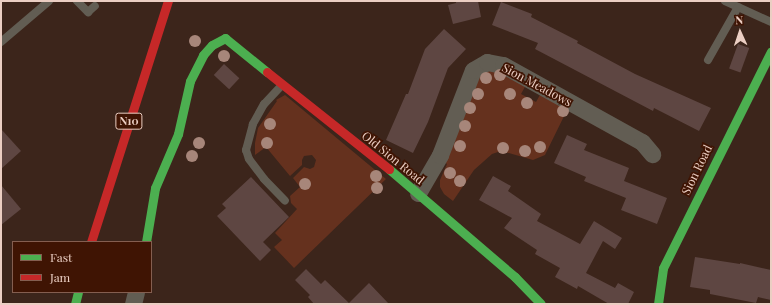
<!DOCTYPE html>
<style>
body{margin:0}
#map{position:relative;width:772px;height:305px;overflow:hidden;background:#3c251b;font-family:"Playfair Display",serif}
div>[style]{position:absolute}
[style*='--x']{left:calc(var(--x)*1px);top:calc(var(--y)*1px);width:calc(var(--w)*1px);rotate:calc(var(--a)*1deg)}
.green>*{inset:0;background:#65311e}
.building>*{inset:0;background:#5e4642;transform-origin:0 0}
.lane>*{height:8px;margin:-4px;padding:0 4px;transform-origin:4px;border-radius:4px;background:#625d53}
.street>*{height:17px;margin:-8.5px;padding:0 8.5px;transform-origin:8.5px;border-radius:8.5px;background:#625d53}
.fast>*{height:9px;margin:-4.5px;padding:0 4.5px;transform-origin:4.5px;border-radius:4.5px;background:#4caf50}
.jam>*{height:9px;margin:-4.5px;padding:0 4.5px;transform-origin:4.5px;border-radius:4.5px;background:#c62828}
.trees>*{width:12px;height:12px;margin:-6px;border-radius:50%;background:#a7867a}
span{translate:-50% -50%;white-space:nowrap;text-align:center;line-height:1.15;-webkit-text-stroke:3.5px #3f1403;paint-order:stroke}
.shield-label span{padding:1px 3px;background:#3f1403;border:1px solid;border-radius:3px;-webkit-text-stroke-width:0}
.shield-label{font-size:11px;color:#ebcec3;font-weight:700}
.street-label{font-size:12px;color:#ebcec3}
.frame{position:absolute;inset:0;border:2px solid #ebcec3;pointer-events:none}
.legend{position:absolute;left:12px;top:241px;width:140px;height:52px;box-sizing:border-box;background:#3f1403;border:1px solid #845e50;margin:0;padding:5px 7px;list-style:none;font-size:12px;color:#ebcec3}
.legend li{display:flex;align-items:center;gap:8px;height:20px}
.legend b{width:20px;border:1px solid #845e50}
.north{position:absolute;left:720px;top:12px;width:40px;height:40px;-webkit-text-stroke:3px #3f1403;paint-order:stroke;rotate:357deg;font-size:11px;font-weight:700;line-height:16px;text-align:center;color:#ebcec3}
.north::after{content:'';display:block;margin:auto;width:14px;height:18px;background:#ebcec3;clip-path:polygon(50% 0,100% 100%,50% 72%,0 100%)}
</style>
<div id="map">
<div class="green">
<div style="clip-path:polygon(495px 68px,526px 85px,521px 94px,536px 102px,541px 93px,568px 108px,545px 155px,533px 160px,505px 152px,498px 152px,492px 154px,474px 170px,453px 201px,444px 194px,440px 187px,440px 180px,447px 164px,443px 161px,481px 73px)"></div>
<div style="clip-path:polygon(285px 95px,386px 179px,294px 268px,274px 247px,282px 240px,275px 233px,297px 209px,291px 203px,290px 196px,300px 187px,293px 178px,304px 167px,310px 169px,314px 167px,316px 160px,312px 155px,304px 156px,302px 160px,302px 165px,290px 176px,266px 147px,255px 155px,255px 143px,258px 128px,277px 101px,276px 100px)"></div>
</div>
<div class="building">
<div style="clip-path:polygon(456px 1px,478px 1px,481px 17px,453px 24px,448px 5px,456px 3px)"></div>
<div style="clip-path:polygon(501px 2px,532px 14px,531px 17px,578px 41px,577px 43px,635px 74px,711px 108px,699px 131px,654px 108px,653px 111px,535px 49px,538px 43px,492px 25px)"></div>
<div style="clip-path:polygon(444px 29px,466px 49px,448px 68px,428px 122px,413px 153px,386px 140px,406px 94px,408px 94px,425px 49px)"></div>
<div style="left:738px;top:44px;width:12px;height:26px;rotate:20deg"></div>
<div style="left:224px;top:64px;width:21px;height:15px;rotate:43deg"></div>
<div style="clip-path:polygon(1px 129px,21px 151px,1px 169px)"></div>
<div style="clip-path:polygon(567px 135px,587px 144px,584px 150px,629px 168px,624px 181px,667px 198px,657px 224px,621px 210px,626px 198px,584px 181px,586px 177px,554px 163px)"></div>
<div style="clip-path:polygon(493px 176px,511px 186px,508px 191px,541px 214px,537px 221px,580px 244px,594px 221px,622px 238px,615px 249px,603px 241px,586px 273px,615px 288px,618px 283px,634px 292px,628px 304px,609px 304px,578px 286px,577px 289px,555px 277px,560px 268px,535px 254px,537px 250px,504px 228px,512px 218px,479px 200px)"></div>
<div style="clip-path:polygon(251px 177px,289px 217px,263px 242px,271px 250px,260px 261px,217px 216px,226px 208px,222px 204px)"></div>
<div style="clip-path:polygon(1px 185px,21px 209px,1px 225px)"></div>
<div style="clip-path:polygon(695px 257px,740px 264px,740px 263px,771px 270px,771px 300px,758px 297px,756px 303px,710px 294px,710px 290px,690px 287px)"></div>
<div style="clip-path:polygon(306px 269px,321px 284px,325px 280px,349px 303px,369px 283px,389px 304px,314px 304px,308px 297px,310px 295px,295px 280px)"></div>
</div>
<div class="lane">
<div style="--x:77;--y:1;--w:16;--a:45"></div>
<div style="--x:88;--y:12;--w:9;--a:-41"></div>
<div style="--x:725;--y:1;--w:51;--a:24.5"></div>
<div style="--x:1;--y:42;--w:63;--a:-40.5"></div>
<div style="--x:708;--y:60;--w:61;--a:-60.5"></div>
<div style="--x:282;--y:85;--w:26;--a:133"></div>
<div style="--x:264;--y:104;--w:23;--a:119"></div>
<div style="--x:253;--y:124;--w:27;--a:105"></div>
<div style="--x:246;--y:150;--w:9;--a:72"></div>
<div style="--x:249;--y:159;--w:25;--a:53"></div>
<div style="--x:264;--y:179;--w:30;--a:46"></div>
</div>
<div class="street">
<div style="--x:418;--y:193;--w:44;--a:-59.9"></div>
<div style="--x:440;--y:155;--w:91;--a:-68.8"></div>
<div style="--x:473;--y:70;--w:16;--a:-30"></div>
<div style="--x:487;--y:62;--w:16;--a:11"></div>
<div style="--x:503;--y:65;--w:159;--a:29"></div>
<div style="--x:642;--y:142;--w:16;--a:50"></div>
<div style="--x:133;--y:304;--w:12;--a:-76"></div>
</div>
<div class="fast">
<div style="--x:389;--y:169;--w:166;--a:40.6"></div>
<div style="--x:515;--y:277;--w:37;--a:46"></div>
<div style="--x:146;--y:242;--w:55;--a:-80.5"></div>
<div style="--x:155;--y:188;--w:59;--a:-66.9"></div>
<div style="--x:178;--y:134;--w:54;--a:-77.2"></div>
<div style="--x:190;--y:81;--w:29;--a:-63"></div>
<div style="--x:203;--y:55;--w:13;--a:-48"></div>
<div style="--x:212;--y:45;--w:15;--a:-28"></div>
<div style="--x:225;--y:38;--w:54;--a:39"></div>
<div style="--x:75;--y:304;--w:12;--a:-76"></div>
<div style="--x:658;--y:304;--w:36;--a:-82"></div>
<div style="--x:663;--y:268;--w:242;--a:-63.5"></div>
</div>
<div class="jam">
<div style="--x:267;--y:72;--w:156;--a:38.5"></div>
<div style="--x:91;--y:242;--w:253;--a:-72.3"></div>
</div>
<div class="trees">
<div style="left:195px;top:41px"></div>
<div style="left:224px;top:56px"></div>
<div style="left:500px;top:75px"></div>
<div style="left:486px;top:78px"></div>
<div style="left:478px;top:94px"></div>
<div style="left:510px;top:94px"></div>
<div style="left:527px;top:103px"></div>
<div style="left:470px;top:108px"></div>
<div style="left:563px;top:111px"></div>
<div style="left:270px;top:124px"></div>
<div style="left:465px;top:126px"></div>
<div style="left:199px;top:143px"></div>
<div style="left:267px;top:143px"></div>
<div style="left:460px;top:146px"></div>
<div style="left:540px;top:147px"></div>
<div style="left:503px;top:148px"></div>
<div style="left:525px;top:151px"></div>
<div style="left:192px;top:156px"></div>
<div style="left:450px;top:173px"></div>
<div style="left:376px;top:176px"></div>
<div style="left:460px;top:181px"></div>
<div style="left:305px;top:184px"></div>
<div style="left:377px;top:188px"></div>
</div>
<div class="shield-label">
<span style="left:129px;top:121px">N10</span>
</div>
<div class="street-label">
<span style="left:537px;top:85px;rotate:28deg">Sion Meadows</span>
<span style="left:393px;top:158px;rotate:39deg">Old Sion Road</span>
<span style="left:697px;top:170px;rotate:-64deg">Sion Road</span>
</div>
<div class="frame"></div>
<ul class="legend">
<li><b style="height:5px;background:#4caf50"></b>Fast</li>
<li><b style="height:5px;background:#c62828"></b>Jam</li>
</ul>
<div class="north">N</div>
</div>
